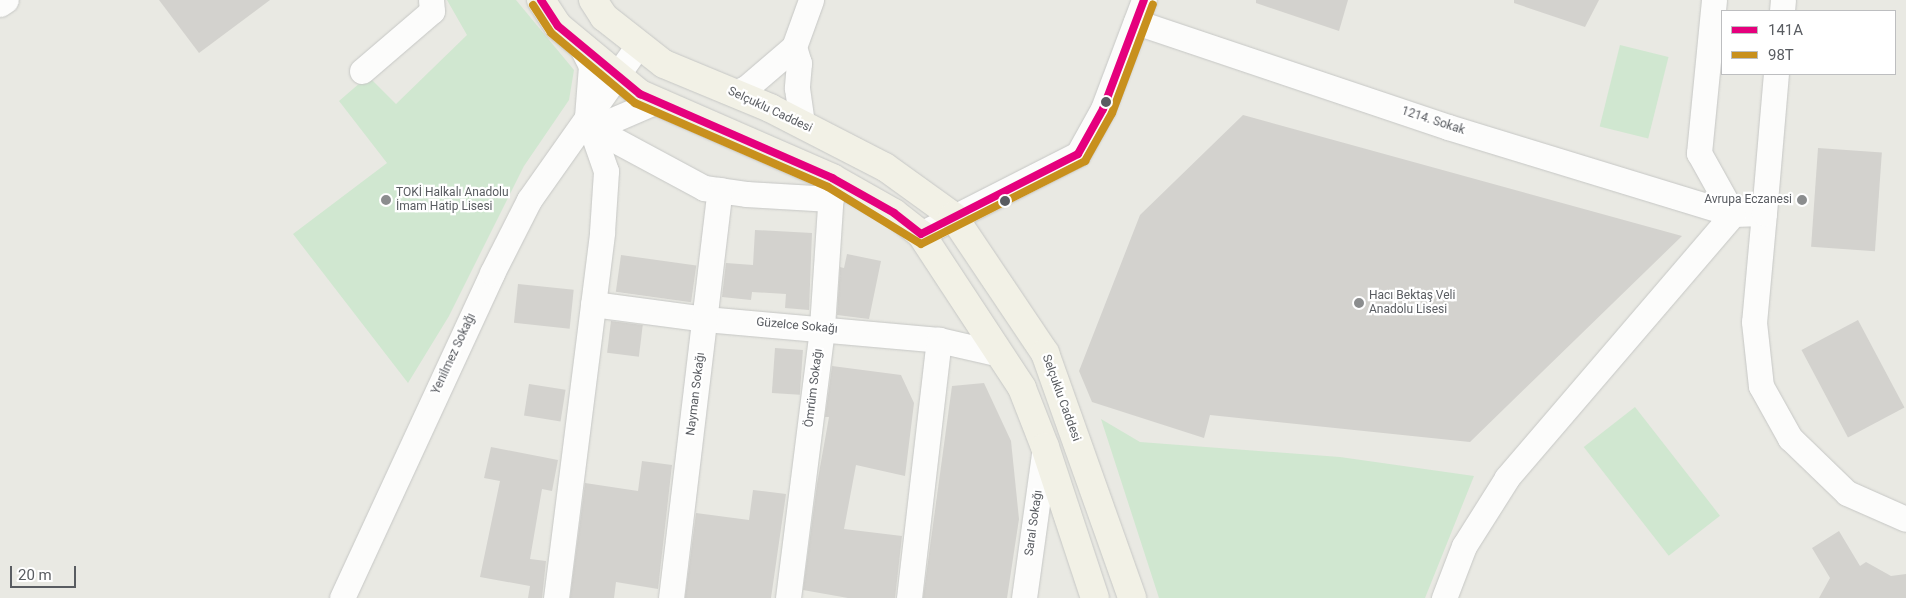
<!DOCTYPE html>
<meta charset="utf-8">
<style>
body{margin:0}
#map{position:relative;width:1906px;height:598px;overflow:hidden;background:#e9e9e3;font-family:Roboto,sans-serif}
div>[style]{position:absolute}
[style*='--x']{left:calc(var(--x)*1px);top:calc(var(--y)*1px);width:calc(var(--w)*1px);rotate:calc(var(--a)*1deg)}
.green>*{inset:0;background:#d0e7d0;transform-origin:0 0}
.building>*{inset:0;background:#d3d2ce;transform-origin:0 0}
.roads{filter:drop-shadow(0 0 1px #c6c7c5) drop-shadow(0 0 1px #c6c7c5)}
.minor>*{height:25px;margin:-12.5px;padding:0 12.5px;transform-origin:12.5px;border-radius:12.5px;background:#fcfcfb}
.major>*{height:28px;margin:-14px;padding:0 14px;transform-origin:14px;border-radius:14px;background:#f2f1e6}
.bus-1>*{height:8px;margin:-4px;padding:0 4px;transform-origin:4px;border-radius:4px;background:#e5007d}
.bus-2>*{height:8px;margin:-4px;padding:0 4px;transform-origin:4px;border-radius:4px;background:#c8901d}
.dots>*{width:14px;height:14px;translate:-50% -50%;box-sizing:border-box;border:2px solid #fff;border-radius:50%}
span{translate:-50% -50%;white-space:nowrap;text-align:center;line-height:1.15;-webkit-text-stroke:4.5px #fff;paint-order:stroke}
.street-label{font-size:12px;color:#595c61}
.poi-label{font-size:12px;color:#595c61}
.left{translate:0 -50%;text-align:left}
.right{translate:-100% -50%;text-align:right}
.legend{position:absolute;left:1721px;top:10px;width:175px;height:65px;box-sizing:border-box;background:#fff;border:1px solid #bdbec0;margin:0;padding:6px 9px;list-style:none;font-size:15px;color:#595c61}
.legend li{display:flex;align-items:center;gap:10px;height:25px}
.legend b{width:25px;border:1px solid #bdbec0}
.scale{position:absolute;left:10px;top:566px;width:66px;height:22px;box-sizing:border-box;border:2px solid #595c61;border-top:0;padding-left:6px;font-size:15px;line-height:18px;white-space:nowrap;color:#595c61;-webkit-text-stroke:4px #fff;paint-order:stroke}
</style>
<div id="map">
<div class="green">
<div style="clip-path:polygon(447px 0,516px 0,574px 70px,569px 100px,524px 166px,449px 316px,408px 383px,293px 234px,387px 163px,339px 101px,368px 76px,396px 104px,467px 35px)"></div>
<div style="left:1620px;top:45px;width:50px;height:84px;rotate:14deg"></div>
<div style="left:1635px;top:407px;width:138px;height:65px;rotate:52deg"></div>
<div style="clip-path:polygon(1101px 419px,1140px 442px,1340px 457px,1474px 476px,1425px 598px,1159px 598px)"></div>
</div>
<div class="building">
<div style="clip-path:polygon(159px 0,270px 0,199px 53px)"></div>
<div style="clip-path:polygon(1256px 0,1348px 0,1339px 31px,1256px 3px)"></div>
<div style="clip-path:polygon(1514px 0,1599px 0,1585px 27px,1514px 3px)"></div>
<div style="clip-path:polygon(1243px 115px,1682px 236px,1470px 442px,1210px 415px,1204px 438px,1092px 402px,1079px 371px,1140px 215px)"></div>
<div style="left:1818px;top:148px;width:64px;height:99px;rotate:4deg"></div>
<div style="clip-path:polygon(755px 230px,812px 233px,809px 310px,785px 308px,786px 294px,752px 292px,751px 300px,722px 297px,726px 263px,753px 265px)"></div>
<div style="clip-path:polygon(847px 254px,881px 261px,869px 319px,837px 315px,840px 267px,844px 268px)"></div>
<div style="left:621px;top:255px;width:76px;height:37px;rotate:8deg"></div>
<div style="left:518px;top:284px;width:56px;height:39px;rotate:6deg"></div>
<div style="left:1858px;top:320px;width:99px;height:64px;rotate:62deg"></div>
<div style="left:611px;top:321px;width:32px;height:32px;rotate:7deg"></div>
<div style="left:775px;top:348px;width:28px;height:45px;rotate:4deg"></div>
<div style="clip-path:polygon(832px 366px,901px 375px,914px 403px,905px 476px,856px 465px,844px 529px,902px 536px,895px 598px,848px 598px,803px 590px,817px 484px,829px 417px,825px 417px)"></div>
<div style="clip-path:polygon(984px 383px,1011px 441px,1019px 519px,1007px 598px,923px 598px,952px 386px)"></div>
<div style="left:529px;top:384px;width:37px;height:32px;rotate:9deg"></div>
<div style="clip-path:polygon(491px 447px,558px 460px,552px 491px,542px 489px,530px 559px,546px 561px,542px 598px,528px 598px,530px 586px,480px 577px,500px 481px,484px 478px)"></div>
<div style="clip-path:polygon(642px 461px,672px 465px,658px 589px,616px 582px,614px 598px,570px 598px,585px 483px,638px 491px)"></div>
<div style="clip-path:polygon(753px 490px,786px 494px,771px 598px,685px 598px,696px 513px,749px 520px)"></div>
<div style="clip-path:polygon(1839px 531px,1860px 566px,1866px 562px,1891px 576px,1906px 574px,1906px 598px,1819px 598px,1830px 578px,1812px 548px)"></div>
</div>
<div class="roads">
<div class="minor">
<div style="--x:1714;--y:0;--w:154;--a:95.6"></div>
<div style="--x:1699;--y:153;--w:70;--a:60.9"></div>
<div style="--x:1733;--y:214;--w:31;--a:-2"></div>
<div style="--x:1764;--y:213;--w:109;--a:95.2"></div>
<div style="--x:1754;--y:322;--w:64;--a:83.8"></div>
<div style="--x:1761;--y:386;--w:60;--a:60.9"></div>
<div style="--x:1790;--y:438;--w:79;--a:44"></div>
<div style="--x:1847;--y:493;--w:64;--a:23.8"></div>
<div style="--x:0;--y:4;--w:7;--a:-34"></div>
<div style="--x:1782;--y:11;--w:11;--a:-85"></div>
<div style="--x:1136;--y:22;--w:329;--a:18.6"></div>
<div style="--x:1448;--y:127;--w:298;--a:17"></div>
<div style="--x:1733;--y:214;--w:348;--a:130.6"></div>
<div style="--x:1507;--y:478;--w:80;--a:122.3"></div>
<div style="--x:1464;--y:546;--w:56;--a:111"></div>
<div style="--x:580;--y:44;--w:25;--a:63"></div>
<div style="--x:591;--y:66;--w:51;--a:94.5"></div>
<div style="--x:794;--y:47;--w:17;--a:73"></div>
<div style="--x:799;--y:63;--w:25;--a:95"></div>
<div style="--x:797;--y:88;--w:36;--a:82"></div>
<div style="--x:362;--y:71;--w:92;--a:-40.6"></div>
<div style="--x:432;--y:11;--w:11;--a:-95"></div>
<div style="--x:734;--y:93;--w:13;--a:-23"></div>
<div style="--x:746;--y:88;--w:63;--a:-40.5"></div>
<div style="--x:794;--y:47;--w:50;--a:-70.1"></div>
<div style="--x:587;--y:122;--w:21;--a:0"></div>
<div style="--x:608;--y:122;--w:53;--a:-23.2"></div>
<div style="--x:587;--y:125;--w:133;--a:28.3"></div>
<div style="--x:704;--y:188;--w:42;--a:8.1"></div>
<div style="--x:746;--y:194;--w:85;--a:3.4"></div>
<div style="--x:1764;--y:213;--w:140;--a:-85.1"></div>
<div style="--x:921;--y:234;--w:176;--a:-27"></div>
<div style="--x:1078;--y:154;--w:51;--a:-60.9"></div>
<div style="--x:1103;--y:109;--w:116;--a:-69.4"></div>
<div style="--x:593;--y:304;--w:113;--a:7.6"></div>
<div style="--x:705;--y:319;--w:235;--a:5.1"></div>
<div style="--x:939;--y:340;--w:63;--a:12.9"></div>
<div style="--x:342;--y:598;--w:358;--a:-65.2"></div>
<div style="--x:492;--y:273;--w:82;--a:-63.1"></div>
<div style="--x:529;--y:200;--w:191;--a:-54.8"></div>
<div style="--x:556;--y:598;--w:369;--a:-82.8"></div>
<div style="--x:602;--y:232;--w:61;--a:-86.2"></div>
<div style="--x:606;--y:171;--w:46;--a:-109.2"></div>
<div style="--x:671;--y:598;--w:411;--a:-83.2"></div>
<div style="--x:788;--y:598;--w:273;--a:-82.8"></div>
<div style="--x:822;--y:327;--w:149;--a:-86.2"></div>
<div style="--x:909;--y:598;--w:260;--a:-83.4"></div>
<div style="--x:1024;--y:598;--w:152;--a:-82.1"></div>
</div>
<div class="major">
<div style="--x:541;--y:0;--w:31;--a:57"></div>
<div style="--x:558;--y:26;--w:107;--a:39.7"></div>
<div style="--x:640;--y:94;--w:210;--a:23.6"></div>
<div style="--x:832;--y:178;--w:71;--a:29.4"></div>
<div style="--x:894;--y:213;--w:34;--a:38"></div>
<div style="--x:921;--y:234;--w:184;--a:56.7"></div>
<div style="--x:1022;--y:388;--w:63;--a:68.7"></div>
<div style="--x:1045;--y:447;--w:159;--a:71.7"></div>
<div style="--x:593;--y:0;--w:20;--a:57"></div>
<div style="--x:604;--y:17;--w:76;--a:38.1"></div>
<div style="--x:664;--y:64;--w:115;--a:22.5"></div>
<div style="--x:770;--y:108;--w:129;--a:27.2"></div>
<div style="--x:885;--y:167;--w:84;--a:35.8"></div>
<div style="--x:953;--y:216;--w:165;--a:56.1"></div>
<div style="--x:1045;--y:353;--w:260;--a:70.4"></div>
</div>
</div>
<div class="bus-1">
<div style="--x:541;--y:0;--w:31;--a:57"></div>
<div style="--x:558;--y:26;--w:107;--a:39.7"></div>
<div style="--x:640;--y:94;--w:210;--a:23.6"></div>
<div style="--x:832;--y:178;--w:71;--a:29.4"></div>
<div style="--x:894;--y:213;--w:34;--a:38"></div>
<div style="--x:921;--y:234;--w:176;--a:-27"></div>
<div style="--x:1078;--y:154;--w:51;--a:-60.9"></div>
<div style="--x:1103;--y:109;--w:116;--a:-69.4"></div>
</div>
<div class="bus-2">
<div style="--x:533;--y:5;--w:33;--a:57"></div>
<div style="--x:551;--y:33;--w:109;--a:39.8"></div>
<div style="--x:635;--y:103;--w:210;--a:23.5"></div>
<div style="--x:828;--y:187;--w:109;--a:31.5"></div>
<div style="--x:921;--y:244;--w:184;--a:-26.8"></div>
<div style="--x:1085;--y:161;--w:55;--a:-60.6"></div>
<div style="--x:1112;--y:113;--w:116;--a:-69.4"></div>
</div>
<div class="dots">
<div style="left:1106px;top:102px;background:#595c61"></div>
<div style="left:386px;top:200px;background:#8b8d8e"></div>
<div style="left:1802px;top:200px;background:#8b8d8e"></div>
<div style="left:1005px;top:201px;background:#595c61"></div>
<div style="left:1359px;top:303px;background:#8b8d8e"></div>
</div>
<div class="street-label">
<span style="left:770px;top:110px;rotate:25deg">Selçuklu Caddesi</span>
<span style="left:1433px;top:121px;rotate:18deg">1214. Sokak</span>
<span style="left:797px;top:326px;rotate:5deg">Güzelce Sokağı</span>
<span style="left:454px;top:354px;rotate:-65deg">Yenilmez Sokağı</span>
<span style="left:814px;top:388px;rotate:-83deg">Ömrüm Sokağı</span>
<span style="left:696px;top:394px;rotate:-83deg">Nayman Sokağı</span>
<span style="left:1061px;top:398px;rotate:70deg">Selçuklu Caddesi</span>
<span style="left:1034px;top:523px;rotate:-82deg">Saral Sokağı</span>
</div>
<div class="poi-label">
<span class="left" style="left:396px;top:200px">TOKİ Halkalı Anadolu<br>İmam Hatip Lisesi</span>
<span class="right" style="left:1792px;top:200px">Avrupa Eczanesi</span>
<span class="left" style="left:1369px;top:303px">Hacı Bektaş Veli<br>Anadolu Lisesi</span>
</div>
<ul class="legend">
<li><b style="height:6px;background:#e5007d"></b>141A</li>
<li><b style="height:6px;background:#c8901d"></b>98T</li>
</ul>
<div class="scale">20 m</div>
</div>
